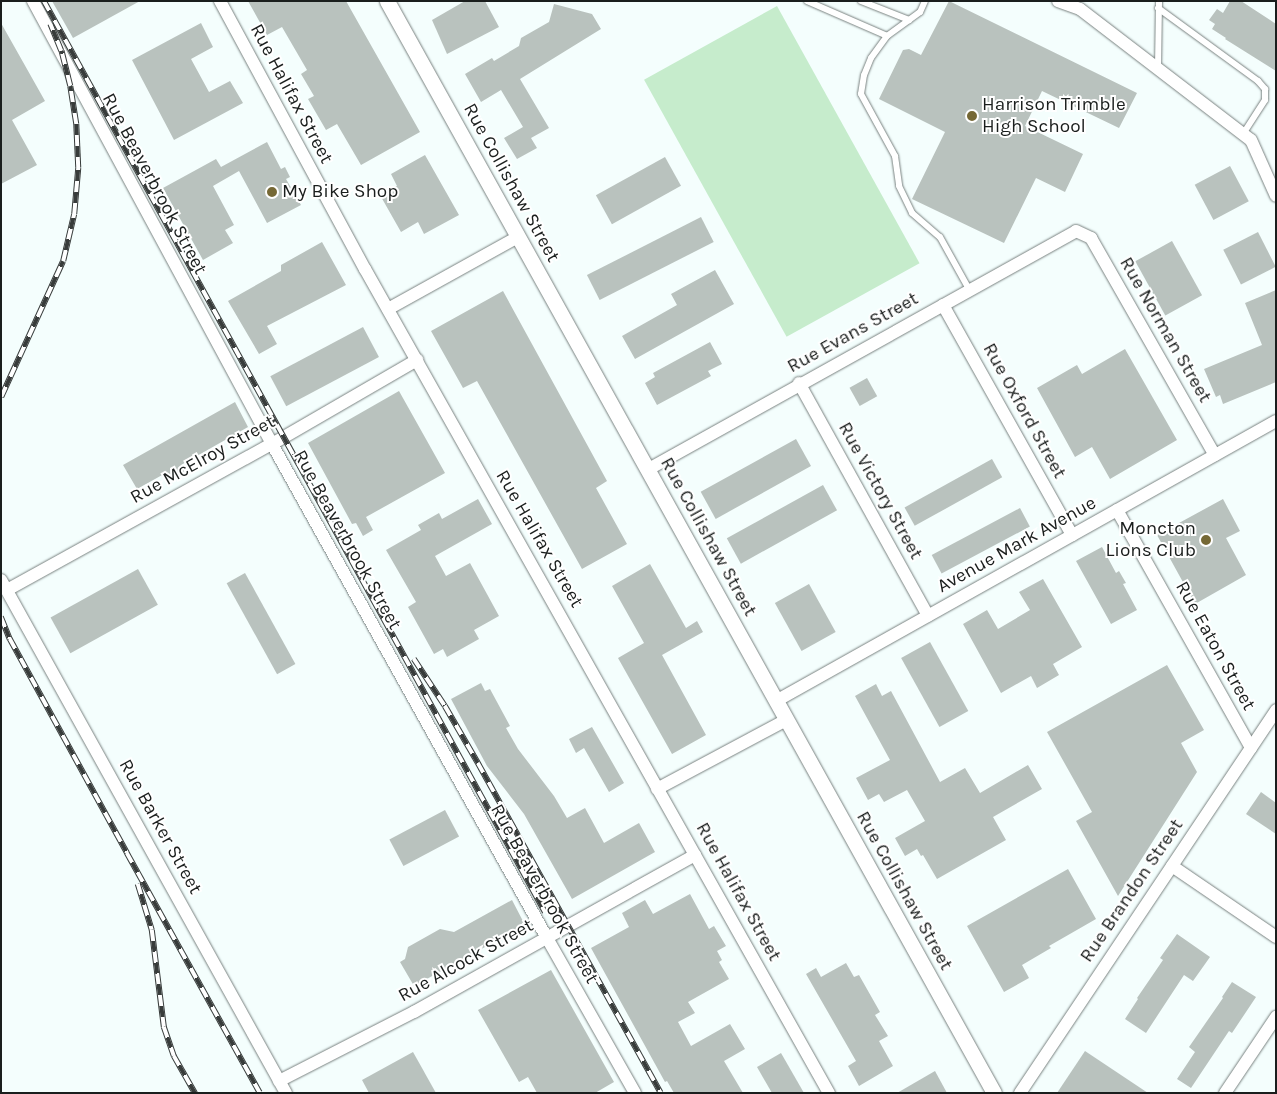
<!DOCTYPE html>
<style>
body{margin:0}
#map{position:relative;width:1277px;height:1094px;overflow:hidden;background:#f4fefd;font-family:Karla,sans-serif}
div>[style]{position:absolute}
[style*='--x']{left:calc(var(--x)*1px);top:calc(var(--y)*1px);width:calc(var(--w)*1px);rotate:calc(var(--a)*1deg)}
.green>*{inset:0;background:#c6eccc;transform-origin:0 0}
.building>*{inset:0;background:#b9c2be;transform-origin:0 0}
.roads{filter:drop-shadow(0 0 1px #798280) drop-shadow(0 0 1px #798280)}
.service>*{height:6px;margin:-3px;padding:0 3px;transform-origin:3px;border-radius:3px;background:#fff}
.minor>*{height:12px;margin:-6px;padding:0 6px;transform-origin:6px;border-radius:6px;background:#fff}
.tertiary>*{height:15px;margin:-7.5px;padding:0 7.5px;transform-origin:7.5px;border-radius:7.5px;background:#fff}
.rail>*{height:5.5px;margin-top:-2.75px;transform-origin:0;background:repeating-linear-gradient(90deg,#fff 0 11px,#383c3b 0 22px);box-sizing:border-box;border-block:1px solid #383c3b}
.dots>*{width:14px;height:14px;translate:-50% -50%;box-sizing:border-box;border:2px solid #fff;border-radius:50%}
span{translate:-50% -50%;white-space:nowrap;text-align:center;line-height:1.15;-webkit-text-stroke:4px #fff;paint-order:stroke}
.street-label{font-size:19px;color:#1a1e1d}
.poi-label{font-size:19px;color:#1a1e1d}
.left{translate:0 -50%;text-align:left}
.right{translate:-100% -50%;text-align:right}
.frame{position:absolute;inset:0;border:2px solid #1a1e1d;pointer-events:none}
</style>
<div id="map">
<div class="green">
<div style="left:777px;top:6px;width:294px;height:152px;rotate:61deg"></div>
</div>
<div class="building">
<div style="clip-path:polygon(52px 1px,140px 1px,73px 38px)"></div>
<div style="clip-path:polygon(248px 1px,346px 1px,420px 132px,361px 165px,337px 124px,326px 130px,308px 99px,314px 96px,301px 74px,307px 70px,282px 27px,267px 35px)"></div>
<div style="clip-path:polygon(465px 1px,485px 1px,499px 27px,447px 54px,432px 20px)"></div>
<div style="clip-path:polygon(949px 1px,1137px 93px,1119px 128px,1042px 91px,1025px 126px,1083px 154px,1065px 192px,1036px 178px,1004px 243px,912px 199px,945px 132px,879px 99px,903px 50px,909px 49px,921px 55px)"></div>
<div style="clip-path:polygon(1230px 1px,1241px 1px,1276px 24px,1276px 71px,1225px 39px,1226px 38px,1212px 29px,1215px 24px,1209px 20px,1217px 9px,1223px 13px)"></div>
<div style="clip-path:polygon(554px 4px,592px 14px,601px 29px,520px 79px,549px 128px,531px 138px,537px 148px,517px 159px,504px 138px,523px 127px,501px 90px,481px 102px,465px 74px,492px 58px,494px 61px,519px 46px,521px 38px,549px 22px)"></div>
<div style="clip-path:polygon(1px 23px,45px 101px,12px 120px,37px 165px,1px 184px)"></div>
<div style="clip-path:polygon(201px 23px,213px 47px,191px 59px,209px 92px,230px 81px,243px 103px,174px 140px,132px 60px)"></div>
<div style="clip-path:polygon(267px 142px,281px 169px,285px 167px,290px 177px,286px 179px,301px 205px,267px 223px,239px 171px,213px 186px,234px 225px,225px 230px,233px 243px,203px 260px,163px 188px,216px 159px,221px 167px)"></div>
<div style="clip-path:polygon(425px 155px,459px 215px,424px 234px,418px 222px,401px 232px,380px 195px,397px 186px,391px 174px)"></div>
<div style="left:665px;top:157px;width:33px;height:79px;rotate:61deg"></div>
<div style="left:1230px;top:166px;width:40px;height:40px;rotate:62deg"></div>
<div style="left:701px;top:217px;width:28px;height:128px;rotate:63deg"></div>
<div style="left:1258px;top:232px;width:39px;height:39px;rotate:63deg"></div>
<div style="left:1172px;top:241px;width:62px;height:42px;rotate:61deg"></div>
<div style="clip-path:polygon(322px 242px,346px 285px,267px 326px,277px 344px,259px 354px,228px 301px,281px 271px,281px 265px)"></div>
<div style="clip-path:polygon(715px 270px,734px 304px,635px 359px,622px 336px,677px 305px,671px 294px)"></div>
<div style="clip-path:polygon(1276px 290px,1276px 382px,1223px 404px,1220px 395px,1216px 397px,1204px 369px,1262px 345px,1245px 303px)"></div>
<div style="clip-path:polygon(503px 291px,607px 481px,596px 488px,627px 544px,582px 569px,477px 381px,463px 388px,431px 331px)"></div>
<div style="left:363px;top:327px;width:34px;height:105px;rotate:62deg"></div>
<div style="clip-path:polygon(710px 342px,722px 364px,708px 371px,711px 376px,657px 405px,645px 383px,655px 377px,653px 373px)"></div>
<div style="clip-path:polygon(1125px 349px,1177px 440px,1110px 479px,1092px 447px,1075px 457px,1037px 388px,1077px 365px,1082px 374px)"></div>
<div style="left:867px;top:378px;width:21px;height:20px;rotate:61deg"></div>
<div style="clip-path:polygon(399px 391px,445px 473px,366px 517px,373px 530px,363px 536px,356px 523px,352px 524px,308px 443px)"></div>
<div style="clip-path:polygon(235px 402px,248px 427px,181px 465px,185px 471px,168px 480px,164px 474px,137px 489px,123px 465px)"></div>
<div style="left:796px;top:439px;width:31px;height:109px;rotate:61deg"></div>
<div style="left:992px;top:459px;width:21px;height:100px;rotate:61deg"></div>
<div style="left:823px;top:485px;width:29px;height:110px;rotate:61deg"></div>
<div style="clip-path:polygon(478px 499px,492px 524px,435px 556px,446px 576px,470px 563px,499px 616px,474px 630px,479px 639px,447px 657px,443px 649px,434px 654px,408px 607px,416px 602px,386px 550px,421px 530px,418px 525px,439px 513px,442px 519px)"></div>
<div style="clip-path:polygon(1223px 499px,1240px 531px,1226px 538px,1246px 575px,1195px 604px,1157px 535px)"></div>
<div style="left:1020px;top:508px;width:21px;height:100px;rotate:62deg"></div>
<div style="clip-path:polygon(1102px 547px,1116px 573px,1119px 571px,1126px 583px,1123px 584px,1137px 610px,1111px 624px,1076px 561px)"></div>
<div style="clip-path:polygon(650px 564px,686px 628px,697px 621px,703px 632px,662px 655px,706px 735px,672px 754px,618px 658px,644px 643px,612px 586px)"></div>
<div style="left:138px;top:569px;width:41px;height:100px;rotate:61deg"></div>
<div style="left:245px;top:573px;width:104px;height:21px;rotate:61deg"></div>
<div style="clip-path:polygon(1043px 579px,1082px 647px,1053px 664px,1059px 675px,1037px 688px,1031px 676px,1001px 693px,963px 624px,987px 610px,998px 629px,1030px 610px,1019px 592px)"></div>
<div style="left:809px;top:584px;width:55px;height:39px;rotate:61deg"></div>
<div style="left:930px;top:642px;width:79px;height:33px;rotate:61deg"></div>
<div style="clip-path:polygon(1167px 665px,1204px 730px,1181px 743px,1197px 772px,1118px 896px,1076px 821px,1092px 812px,1047px 732px)"></div>
<div style="clip-path:polygon(481px 683px,485px 691px,490px 689px,510px 726px,506px 728px,518px 749px,554px 796px,567px 818px,585px 808px,604px 843px,639px 823px,655px 852px,572px 899px,524px 814px,487px 766px,451px 699px)"></div>
<div style="clip-path:polygon(876px 684px,882px 696px,891px 691px,940px 782px,965px 768px,980px 793px,1028px 765px,1042px 789px,993px 817px,1006px 840px,937px 879px,923px 855px,921px 856px,917px 849px,905px 856px,895px 838px,925px 821px,907px 790px,884px 802px,879px 794px,868px 800px,856px 778px,890px 760px,855px 696px)"></div>
<div style="clip-path:polygon(592px 727px,624px 783px,609px 792px,584px 748px,576px 753px,569px 739px)"></div>
<div style="clip-path:polygon(1261px 792px,1276px 803px,1276px 834px,1246px 814px)"></div>
<div style="left:445px;top:810px;width:30px;height:63px;rotate:62deg"></div>
<div style="clip-path:polygon(1068px 869px,1096px 919px,1049px 946px,1051px 948px,1022px 965px,1029px 978px,1004px 992px,967px 926px)"></div>
<div style="clip-path:polygon(690px 894px,709px 929px,714px 926px,726px 946px,717px 951px,722px 960px,719px 962px,729px 979px,688px 1002px,695px 1013px,678px 1022px,691px 1046px,730px 1024px,745px 1049px,724px 1061px,743px 1093px,674px 1093px,667px 1081px,665px 1082px,591px 948px,629px 927px,622px 913px,645px 900px,653px 914px)"></div>
<div style="clip-path:polygon(512px 900px,525px 925px,414px 986px,400px 962px,405px 959px,408px 947px,440px 929px,454px 932px)"></div>
<div style="clip-path:polygon(1177px 934px,1210px 957px,1193px 981px,1184px 975px,1146px 1033px,1125px 1019px,1138px 999px,1137px 998px,1163px 960px,1160px 958px)"></div>
<div style="clip-path:polygon(846px 963px,854px 977px,859px 975px,880px 1012px,875px 1015px,888px 1036px,879px 1041px,893px 1066px,859px 1086px,848px 1066px,856px 1061px,806px 974px,816px 968px,821px 977px)"></div>
<div style="clip-path:polygon(551px 970px,614px 1082px,595px 1093px,537px 1093px,528px 1077px,519px 1082px,478px 1010px)"></div>
<div style="clip-path:polygon(1232px 982px,1256px 997px,1232px 1033px,1229px 1031px,1191px 1088px,1177px 1079px,1195px 1052px,1189px 1047px,1223px 998px,1222px 997px)"></div>
<div style="clip-path:polygon(1085px 1051px,1148px 1093px,1057px 1093px)"></div>
<div style="clip-path:polygon(413px 1052px,436px 1093px,369px 1093px,362px 1080px)"></div>
<div style="clip-path:polygon(781px 1053px,804px 1093px,772px 1093px,757px 1067px)"></div>
<div style="clip-path:polygon(935px 1071px,947px 1093px,897px 1093px)"></div>
</div>
<div class="roads">
<div class="service">
<div style="--x:807;--y:1;--w:87;--a:23.6"></div>
<div style="--x:861;--y:1;--w:52;--a:21.6"></div>
<div style="--x:925;--y:1;--w:12;--a:114"></div>
<div style="--x:920;--y:12;--w:41;--a:144"></div>
<div style="--x:887;--y:36;--w:27;--a:126"></div>
<div style="--x:871;--y:58;--w:18;--a:112"></div>
<div style="--x:864;--y:75;--w:19;--a:99"></div>
<div style="--x:861;--y:94;--w:71;--a:61.3"></div>
<div style="--x:895;--y:156;--w:30;--a:82"></div>
<div style="--x:899;--y:186;--w:30;--a:64"></div>
<div style="--x:912;--y:213;--w:37;--a:41"></div>
<div style="--x:940;--y:237;--w:62;--a:60.9"></div>
<div style="--x:1158;--y:8;--w:124;--a:36.1"></div>
<div style="--x:1258;--y:81;--w:11;--a:49"></div>
<div style="--x:1265;--y:89;--w:11;--a:90"></div>
<div style="--x:1265;--y:100;--w:40;--a:122.9"></div>
<div style="--x:1158;--y:67;--w:66;--a:-89.1"></div>
</div>
<div class="minor">
<div style="--x:33;--y:1;--w:503;--a:61.65"></div>
<div style="--x:272;--y:444;--w:565;--a:60.9"></div>
<div style="--x:547;--y:938;--w:178;--a:60.4"></div>
<div style="--x:220;--y:1;--w:305;--a:61.6"></div>
<div style="--x:365;--y:269;--w:946;--a:60.62"></div>
<div style="--x:1058;--y:1;--w:23;--a:20"></div>
<div style="--x:1080;--y:9;--w:215;--a:37.5"></div>
<div style="--x:1251;--y:140;--w:61;--a:65.9"></div>
<div style="--x:943;--y:305;--w:264;--a:60.7"></div>
<div style="--x:388;--y:309;--w:149;--a:-29"></div>
<div style="--x:799;--y:383;--w:266;--a:61"></div>
<div style="--x:647;--y:470;--w:491;--a:-29.1"></div>
<div style="--x:1076;--y:231;--w:17;--a:25"></div>
<div style="--x:1091;--y:238;--w:250;--a:60.3"></div>
<div style="--x:1117;--y:510;--w:273;--a:60.6"></div>
<div style="--x:1;--y:580;--w:587;--a:60.95"></div>
<div style="--x:7;--y:590;--w:303;--a:-28.9"></div>
<div style="--x:272;--y:444;--w:168;--a:-30.1"></div>
<div style="--x:776;--y:701;--w:573;--a:-29.25"></div>
<div style="--x:657;--y:789;--w:146;--a:-28.1"></div>
<div style="--x:1172;--y:866;--w:126;--a:34.3"></div>
<div style="--x:279;--y:1081;--w:152;--a:-27.1"></div>
<div style="--x:414;--y:1012;--w:322;--a:-29.2"></div>
<div style="--x:1020;--y:1093;--w:461;--a:-56.2"></div>
<div style="--x:1225;--y:1093;--w:92;--a:-56.1"></div>
</div>
<div class="tertiary">
<div style="--x:387;--y:1;--w:1249;--a:60.93"></div>
</div>
</div>
<div class="rail">
<div style="--x:44;--y:1;--w:1040;--a:61.19"></div>
<div style="--x:1;--y:397;--w:149;--a:-65.5"></div>
<div style="--x:63;--y:261;--w:48;--a:-76.8"></div>
<div style="--x:74;--y:214;--w:46;--a:-85"></div>
<div style="--x:78;--y:168;--w:44;--a:-92.6"></div>
<div style="--x:76;--y:124;--w:38;--a:-99"></div>
<div style="--x:70;--y:86;--w:36;--a:-104"></div>
<div style="--x:61;--y:51;--w:29;--a:-112"></div>
<div style="--x:1;--y:617;--w:24;--a:68"></div>
<div style="--x:10;--y:639;--w:244;--a:61.3"></div>
<div style="--x:127;--y:853;--w:274;--a:61"></div>
<div style="--x:414;--y:659;--w:56;--a:56.6"></div>
<div style="--x:445;--y:706;--w:66;--a:59.9"></div>
<div style="--x:478;--y:763;--w:377;--a:61"></div>
<div style="--x:138;--y:884;--w:48;--a:73.1"></div>
<div style="--x:152;--y:930;--w:98;--a:82.9"></div>
<div style="--x:164;--y:1027;--w:31;--a:71"></div>
<div style="--x:174;--y:1056;--w:43;--a:60.4"></div>
</div>
<div class="dots">
<div style="left:972px;top:116px;background:#756835"></div>
<div style="left:272px;top:192px;background:#756835"></div>
<div style="left:1206px;top:540px;background:#756835"></div>
</div>
<div class="street-label">
<span style="left:291px;top:94px;rotate:62deg">Rue Halifax Street</span>
<span style="left:511px;top:183px;rotate:61deg">Rue Collishaw Street</span>
<span style="left:154px;top:184px;rotate:62deg">Rue Beaverbrook Street</span>
<span style="left:1165px;top:330px;rotate:60deg">Rue Norman Street</span>
<span style="left:853px;top:333px;rotate:-29deg">Rue Evans Street</span>
<span style="left:1024px;top:411px;rotate:61deg">Rue Oxford Street</span>
<span style="left:203px;top:460px;rotate:-29deg">Rue McElroy Street</span>
<span style="left:880px;top:491px;rotate:61deg">Rue Victory Street</span>
<span style="left:708px;top:537px;rotate:61deg">Rue Collishaw Street</span>
<span style="left:539px;top:539px;rotate:60deg">Rue Halifax Street</span>
<span style="left:347px;top:540px;rotate:61deg">Rue Beaverbrook Street</span>
<span style="left:1017px;top:545px;rotate:-29deg">Avenue Mark Avenue</span>
<span style="left:1215px;top:646px;rotate:61deg">Rue Eaton Street</span>
<span style="left:160px;top:827px;rotate:61deg">Rue Barker Street</span>
<span style="left:904px;top:891px;rotate:61deg">Rue Collishaw Street</span>
<span style="left:1132px;top:891px;rotate:-56deg">Rue Brandon Street</span>
<span style="left:738px;top:892px;rotate:61deg">Rue Halifax Street</span>
<span style="left:544px;top:894px;rotate:61deg">Rue Beaverbrook Street</span>
<span style="left:466px;top:961px;rotate:-29deg">Rue Alcock Street</span>
</div>
<div class="poi-label">
<span class="left" style="left:982px;top:116px">Harrison Trimble<br>High School</span>
<span class="left" style="left:282px;top:192px">My Bike Shop</span>
<span class="right" style="left:1196px;top:540px">Moncton<br>Lions Club</span>
</div>
<div class="frame"></div>
</div>
